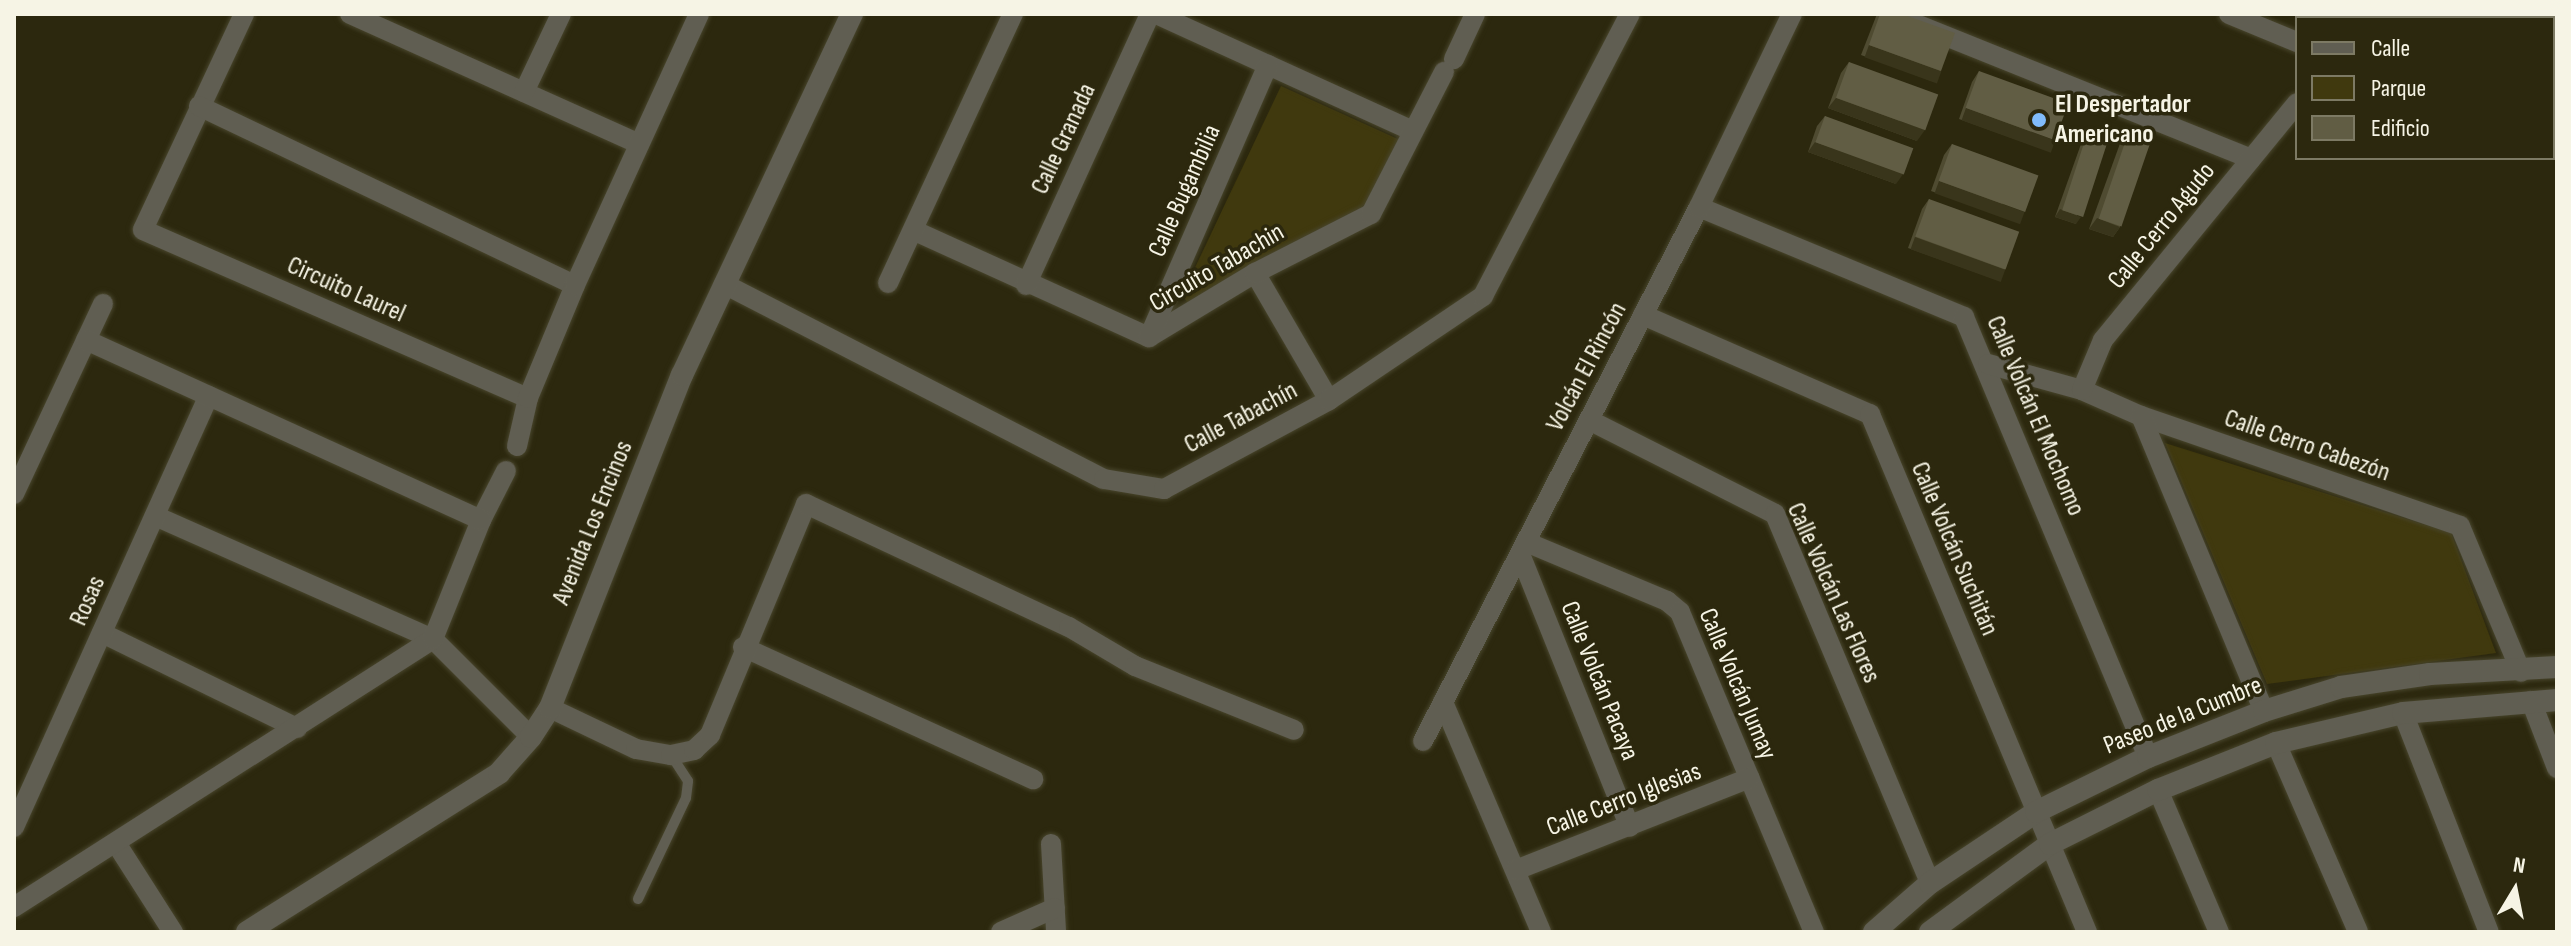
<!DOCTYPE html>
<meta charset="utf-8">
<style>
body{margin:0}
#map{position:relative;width:2571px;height:946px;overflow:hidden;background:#2c280e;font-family:"Sofia Sans Condensed",sans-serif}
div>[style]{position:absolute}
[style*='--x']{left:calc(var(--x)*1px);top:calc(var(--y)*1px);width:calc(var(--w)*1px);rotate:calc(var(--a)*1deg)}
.green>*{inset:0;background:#40390e}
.roads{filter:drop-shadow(0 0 2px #48452c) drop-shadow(0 0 2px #48452c)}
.service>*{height:10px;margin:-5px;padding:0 5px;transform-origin:5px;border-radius:5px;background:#605e52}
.minor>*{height:20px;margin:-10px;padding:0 10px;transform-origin:10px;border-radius:10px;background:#605e52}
.tertiary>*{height:22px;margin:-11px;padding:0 11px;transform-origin:11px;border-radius:11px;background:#605e52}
.wall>*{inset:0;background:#4f4b31}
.shaded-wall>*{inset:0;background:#39351b;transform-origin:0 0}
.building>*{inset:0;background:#615d44;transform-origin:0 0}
.dots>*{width:22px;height:22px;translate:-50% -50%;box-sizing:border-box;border:4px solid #2c280e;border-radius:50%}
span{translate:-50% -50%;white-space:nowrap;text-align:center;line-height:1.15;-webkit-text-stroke:7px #2c280e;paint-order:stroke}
.poi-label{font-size:26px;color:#f6f4e5;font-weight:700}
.left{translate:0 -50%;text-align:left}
.street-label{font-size:26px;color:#f6f4e5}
.frame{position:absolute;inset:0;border:16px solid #f6f4e5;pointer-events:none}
.legend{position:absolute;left:2295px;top:16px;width:260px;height:144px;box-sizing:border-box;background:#2c280e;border:2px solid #7d7a64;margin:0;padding:10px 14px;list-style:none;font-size:24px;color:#f6f4e5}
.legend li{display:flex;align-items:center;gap:16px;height:40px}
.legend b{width:40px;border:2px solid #7d7a64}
.north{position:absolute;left:2475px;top:850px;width:80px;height:80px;-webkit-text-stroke:6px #2c280e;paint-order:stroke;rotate:10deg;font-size:22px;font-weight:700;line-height:32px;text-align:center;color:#f6f4e5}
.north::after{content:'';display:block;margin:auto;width:28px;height:36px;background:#f6f4e5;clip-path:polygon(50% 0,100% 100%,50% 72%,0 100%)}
</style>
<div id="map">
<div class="green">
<div style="clip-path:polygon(1281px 86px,1400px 140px,1364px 212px,1191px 307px,1182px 295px)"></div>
<div style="clip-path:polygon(2165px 443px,2451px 533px,2496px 653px,2267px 684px)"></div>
</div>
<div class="roads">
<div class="service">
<div style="--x:638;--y:899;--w:112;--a:-64.6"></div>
<div style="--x:686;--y:798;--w:17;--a:-83"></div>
<div style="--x:688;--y:781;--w:31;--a:-123"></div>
</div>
<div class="minor">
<div style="--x:244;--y:14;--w:238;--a:115.1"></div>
<div style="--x:143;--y:230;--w:420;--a:23.6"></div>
<div style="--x:350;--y:14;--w:317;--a:24.2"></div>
<div style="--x:1156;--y:14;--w:282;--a:24.5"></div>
<div style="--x:1891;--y:14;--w:388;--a:21.9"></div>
<div style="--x:2229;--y:14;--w:74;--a:22.4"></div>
<div style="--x:2367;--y:18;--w:5;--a:-53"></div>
<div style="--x:1454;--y:59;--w:50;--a:-65"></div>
<div style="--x:524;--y:92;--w:86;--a:-64.6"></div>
<div style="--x:199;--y:106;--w:416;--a:25.5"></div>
<div style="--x:1699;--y:207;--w:287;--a:22.5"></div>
<div style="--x:1964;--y:317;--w:477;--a:67.3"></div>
<div style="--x:915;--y:231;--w:257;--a:24.4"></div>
<div style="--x:1255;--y:273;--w:147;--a:59.8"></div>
<div style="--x:888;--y:283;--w:297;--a:-65.1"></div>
<div style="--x:724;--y:284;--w:427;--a:27.2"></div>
<div style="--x:1104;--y:479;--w:61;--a:9.5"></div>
<div style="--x:1164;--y:489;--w:187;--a:-28.3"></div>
<div style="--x:1329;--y:400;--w:186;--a:-34"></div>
<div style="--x:1483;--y:296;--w:318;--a:-62.5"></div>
<div style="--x:1026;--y:285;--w:298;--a:-65.4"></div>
<div style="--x:1643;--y:315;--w:248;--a:23.6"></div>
<div style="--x:1870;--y:414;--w:562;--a:67.27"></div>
<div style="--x:1149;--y:337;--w:124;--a:-31.1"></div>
<div style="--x:1255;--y:273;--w:130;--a:-27"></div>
<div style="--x:1371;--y:214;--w:160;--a:-62.8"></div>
<div style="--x:1149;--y:337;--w:297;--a:-66.4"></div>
<div style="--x:1988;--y:364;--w:98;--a:15.5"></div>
<div style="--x:2082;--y:390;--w:64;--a:23.8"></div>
<div style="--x:2141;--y:416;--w:337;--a:19"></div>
<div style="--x:2460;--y:526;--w:158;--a:67.3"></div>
<div style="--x:2082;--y:390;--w:54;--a:-67.2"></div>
<div style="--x:2103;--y:340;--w:306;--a:-50.7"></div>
<div style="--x:2141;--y:416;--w:320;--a:67.4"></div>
<div style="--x:1589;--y:420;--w:208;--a:26.8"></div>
<div style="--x:1775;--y:514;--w:400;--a:67.2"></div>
<div style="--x:517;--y:446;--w:49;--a:-77.1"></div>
<div style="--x:528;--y:398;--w:122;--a:-67.4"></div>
<div style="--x:575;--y:285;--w:298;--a:-65.4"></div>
<div style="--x:14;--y:494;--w:210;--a:-64.9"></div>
<div style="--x:155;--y:516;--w:304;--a:23.9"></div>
<div style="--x:433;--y:639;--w:139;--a:45"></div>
<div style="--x:481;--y:520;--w:55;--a:-63"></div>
<div style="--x:1526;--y:542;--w:153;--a:22.7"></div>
<div style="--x:1667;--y:601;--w:17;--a:40"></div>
<div style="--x:1680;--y:612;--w:347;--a:67.3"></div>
<div style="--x:1520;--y:554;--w:294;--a:68.1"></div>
<div style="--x:102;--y:633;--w:217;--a:26"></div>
<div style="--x:743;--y:647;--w:319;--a:24.5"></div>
<div style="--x:2531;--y:701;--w:72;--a:68.8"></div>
<div style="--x:1443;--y:702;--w:250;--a:66.9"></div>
<div style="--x:550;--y:708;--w:95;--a:25.5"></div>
<div style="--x:636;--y:749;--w:36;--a:10"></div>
<div style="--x:671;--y:755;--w:24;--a:-12"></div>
<div style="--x:694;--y:750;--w:22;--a:-43"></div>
<div style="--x:710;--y:735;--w:250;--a:-67.4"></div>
<div style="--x:806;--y:504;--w:290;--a:25.1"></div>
<div style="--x:1069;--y:627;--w:77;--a:30.6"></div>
<div style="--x:1135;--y:666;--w:171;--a:21.9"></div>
<div style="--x:2403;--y:713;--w:235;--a:68.6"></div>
<div style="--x:1423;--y:741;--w:601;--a:-62.67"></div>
<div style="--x:1699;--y:207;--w:214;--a:-64.3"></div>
<div style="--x:2276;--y:743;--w:206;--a:66.5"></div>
<div style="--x:2158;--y:790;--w:155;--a:66.8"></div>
<div style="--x:14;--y:827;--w:473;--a:-65.7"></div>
<div style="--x:116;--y:843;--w:106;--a:57.4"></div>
<div style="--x:1051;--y:844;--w:88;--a:86.7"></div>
<div style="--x:1516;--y:870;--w:251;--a:-21.5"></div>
<div style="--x:14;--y:907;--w:497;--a:-32.6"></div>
<div style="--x:433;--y:639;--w:128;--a:-68"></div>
<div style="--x:481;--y:520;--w:434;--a:-155.5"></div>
<div style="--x:1001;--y:932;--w:59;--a:-24"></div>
</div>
<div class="tertiary">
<div style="--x:247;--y:932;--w:298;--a:-32.2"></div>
<div style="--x:499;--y:773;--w:48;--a:-48.4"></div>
<div style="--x:531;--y:737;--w:35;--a:-57"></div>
<div style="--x:550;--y:708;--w:358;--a:-68.4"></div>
<div style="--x:682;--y:375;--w:399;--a:-64.8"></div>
<div style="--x:1874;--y:932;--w:74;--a:-41.2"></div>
<div style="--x:1930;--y:883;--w:128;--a:-33.8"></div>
<div style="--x:2036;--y:812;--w:125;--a:-26.2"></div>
<div style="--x:2148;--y:757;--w:125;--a:-21.6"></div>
<div style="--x:2264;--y:711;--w:81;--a:-17.3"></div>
<div style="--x:2341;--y:687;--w:90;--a:-8.3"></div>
<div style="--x:2430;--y:674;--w:127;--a:-3.2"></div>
<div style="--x:1930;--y:932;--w:149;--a:-36.3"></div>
<div style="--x:2050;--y:844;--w:121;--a:-26.6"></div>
<div style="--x:2158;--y:790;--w:127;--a:-21.7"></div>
<div style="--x:2276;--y:743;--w:130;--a:-13.3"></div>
<div style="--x:2403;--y:713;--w:155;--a:-4.8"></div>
</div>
</div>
<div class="wall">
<div style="clip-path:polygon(1877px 14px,1902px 14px,1941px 71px,1934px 82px,1861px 55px)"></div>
<div style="clip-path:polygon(1849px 62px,1917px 141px,1828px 108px,1841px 73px)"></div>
<div style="clip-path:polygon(1979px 71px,2048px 151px,1959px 119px,1972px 82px)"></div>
<div style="clip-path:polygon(1825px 116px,1896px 184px,1808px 152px,1817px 126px)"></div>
<div style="clip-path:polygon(2130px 128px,2120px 227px,2113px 237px,2089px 229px,2122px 138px)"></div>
<div style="clip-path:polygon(2086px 137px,2076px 224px,2055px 217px,2081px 144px)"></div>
<div style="clip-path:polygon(1952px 144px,2018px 222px,1931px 191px,1944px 155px)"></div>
<div style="clip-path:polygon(1929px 199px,2005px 269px,1997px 280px,1908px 248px,1922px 209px)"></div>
</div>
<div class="shaded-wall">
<div style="left:1869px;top:45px;width:77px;height:13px;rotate:20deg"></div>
<div style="clip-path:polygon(1836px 98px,1925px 130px,1917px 141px,1828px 108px)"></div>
<div style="left:1966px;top:108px;width:95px;height:13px;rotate:20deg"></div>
<div style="clip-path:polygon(1815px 142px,1904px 173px,1896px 184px,1808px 152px)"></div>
<div style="left:1939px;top:181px;width:91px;height:13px;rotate:20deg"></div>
<div style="clip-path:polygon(2060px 209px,2081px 217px,2076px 224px,2055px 217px)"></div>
<div style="clip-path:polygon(2097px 218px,2120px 227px,2113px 237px,2089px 229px)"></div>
<div style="left:1915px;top:237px;width:96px;height:13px;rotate:20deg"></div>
</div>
<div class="building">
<div style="clip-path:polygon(1880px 14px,1902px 14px,1955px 33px,1941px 71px,1869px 45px)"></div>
<div style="left:1849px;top:62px;width:95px;height:38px;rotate:20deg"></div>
<div style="left:1979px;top:71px;width:95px;height:39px;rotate:20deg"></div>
<div style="left:1825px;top:116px;width:94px;height:28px;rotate:20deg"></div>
<div style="left:2130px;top:128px;width:24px;height:96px;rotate:19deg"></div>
<div style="left:2086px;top:137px;width:22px;height:77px;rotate:18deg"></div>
<div style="left:1952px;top:144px;width:92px;height:39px;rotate:20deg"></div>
<div style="left:1929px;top:199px;width:96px;height:40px;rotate:20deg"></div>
</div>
<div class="dots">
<div style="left:2039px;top:120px;background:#81bcfa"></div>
</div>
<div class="poi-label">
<span class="left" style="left:2055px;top:120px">El Despertador<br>Americano</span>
</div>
<div class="street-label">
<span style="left:1064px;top:139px;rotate:-65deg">Calle Granada</span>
<span style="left:1185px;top:191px;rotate:-66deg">Calle Bugambilia</span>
<span style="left:2162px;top:226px;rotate:-51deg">Calle Cerro Agudo</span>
<span style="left:1217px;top:268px;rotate:-30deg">Circuito Tabachin</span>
<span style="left:346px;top:290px;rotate:24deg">Circuito Laurel</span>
<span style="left:1587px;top:367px;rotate:-62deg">Volcán El Rincón</span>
<span style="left:2035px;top:416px;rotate:67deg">Calle Volcán El Mochomo</span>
<span style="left:1241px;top:418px;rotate:-28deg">Calle Tabachín</span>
<span style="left:2307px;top:446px;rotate:19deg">Calle Cerro Cabezón</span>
<span style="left:593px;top:523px;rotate:-68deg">Avenida Los Encinos</span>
<span style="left:1954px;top:549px;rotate:67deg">Calle Volcán Suchitán</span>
<span style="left:1833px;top:593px;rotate:66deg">Calle Volcán Las Flores</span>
<span style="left:88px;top:601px;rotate:-66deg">Rosas</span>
<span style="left:1599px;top:681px;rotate:68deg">Calle Volcán Pacaya</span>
<span style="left:1737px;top:684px;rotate:67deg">Calle Volcán Jumay</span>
<span style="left:2183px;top:716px;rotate:-22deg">Paseo de la Cumbre</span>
<span style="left:1624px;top:800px;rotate:-21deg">Calle Cerro Iglesias</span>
</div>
<div class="frame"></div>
<ul class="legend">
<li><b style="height:10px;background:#605e52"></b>Calle</li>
<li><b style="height:22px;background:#40390e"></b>Parque</li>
<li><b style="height:22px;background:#615d44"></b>Edificio</li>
</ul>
<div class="north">N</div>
</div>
